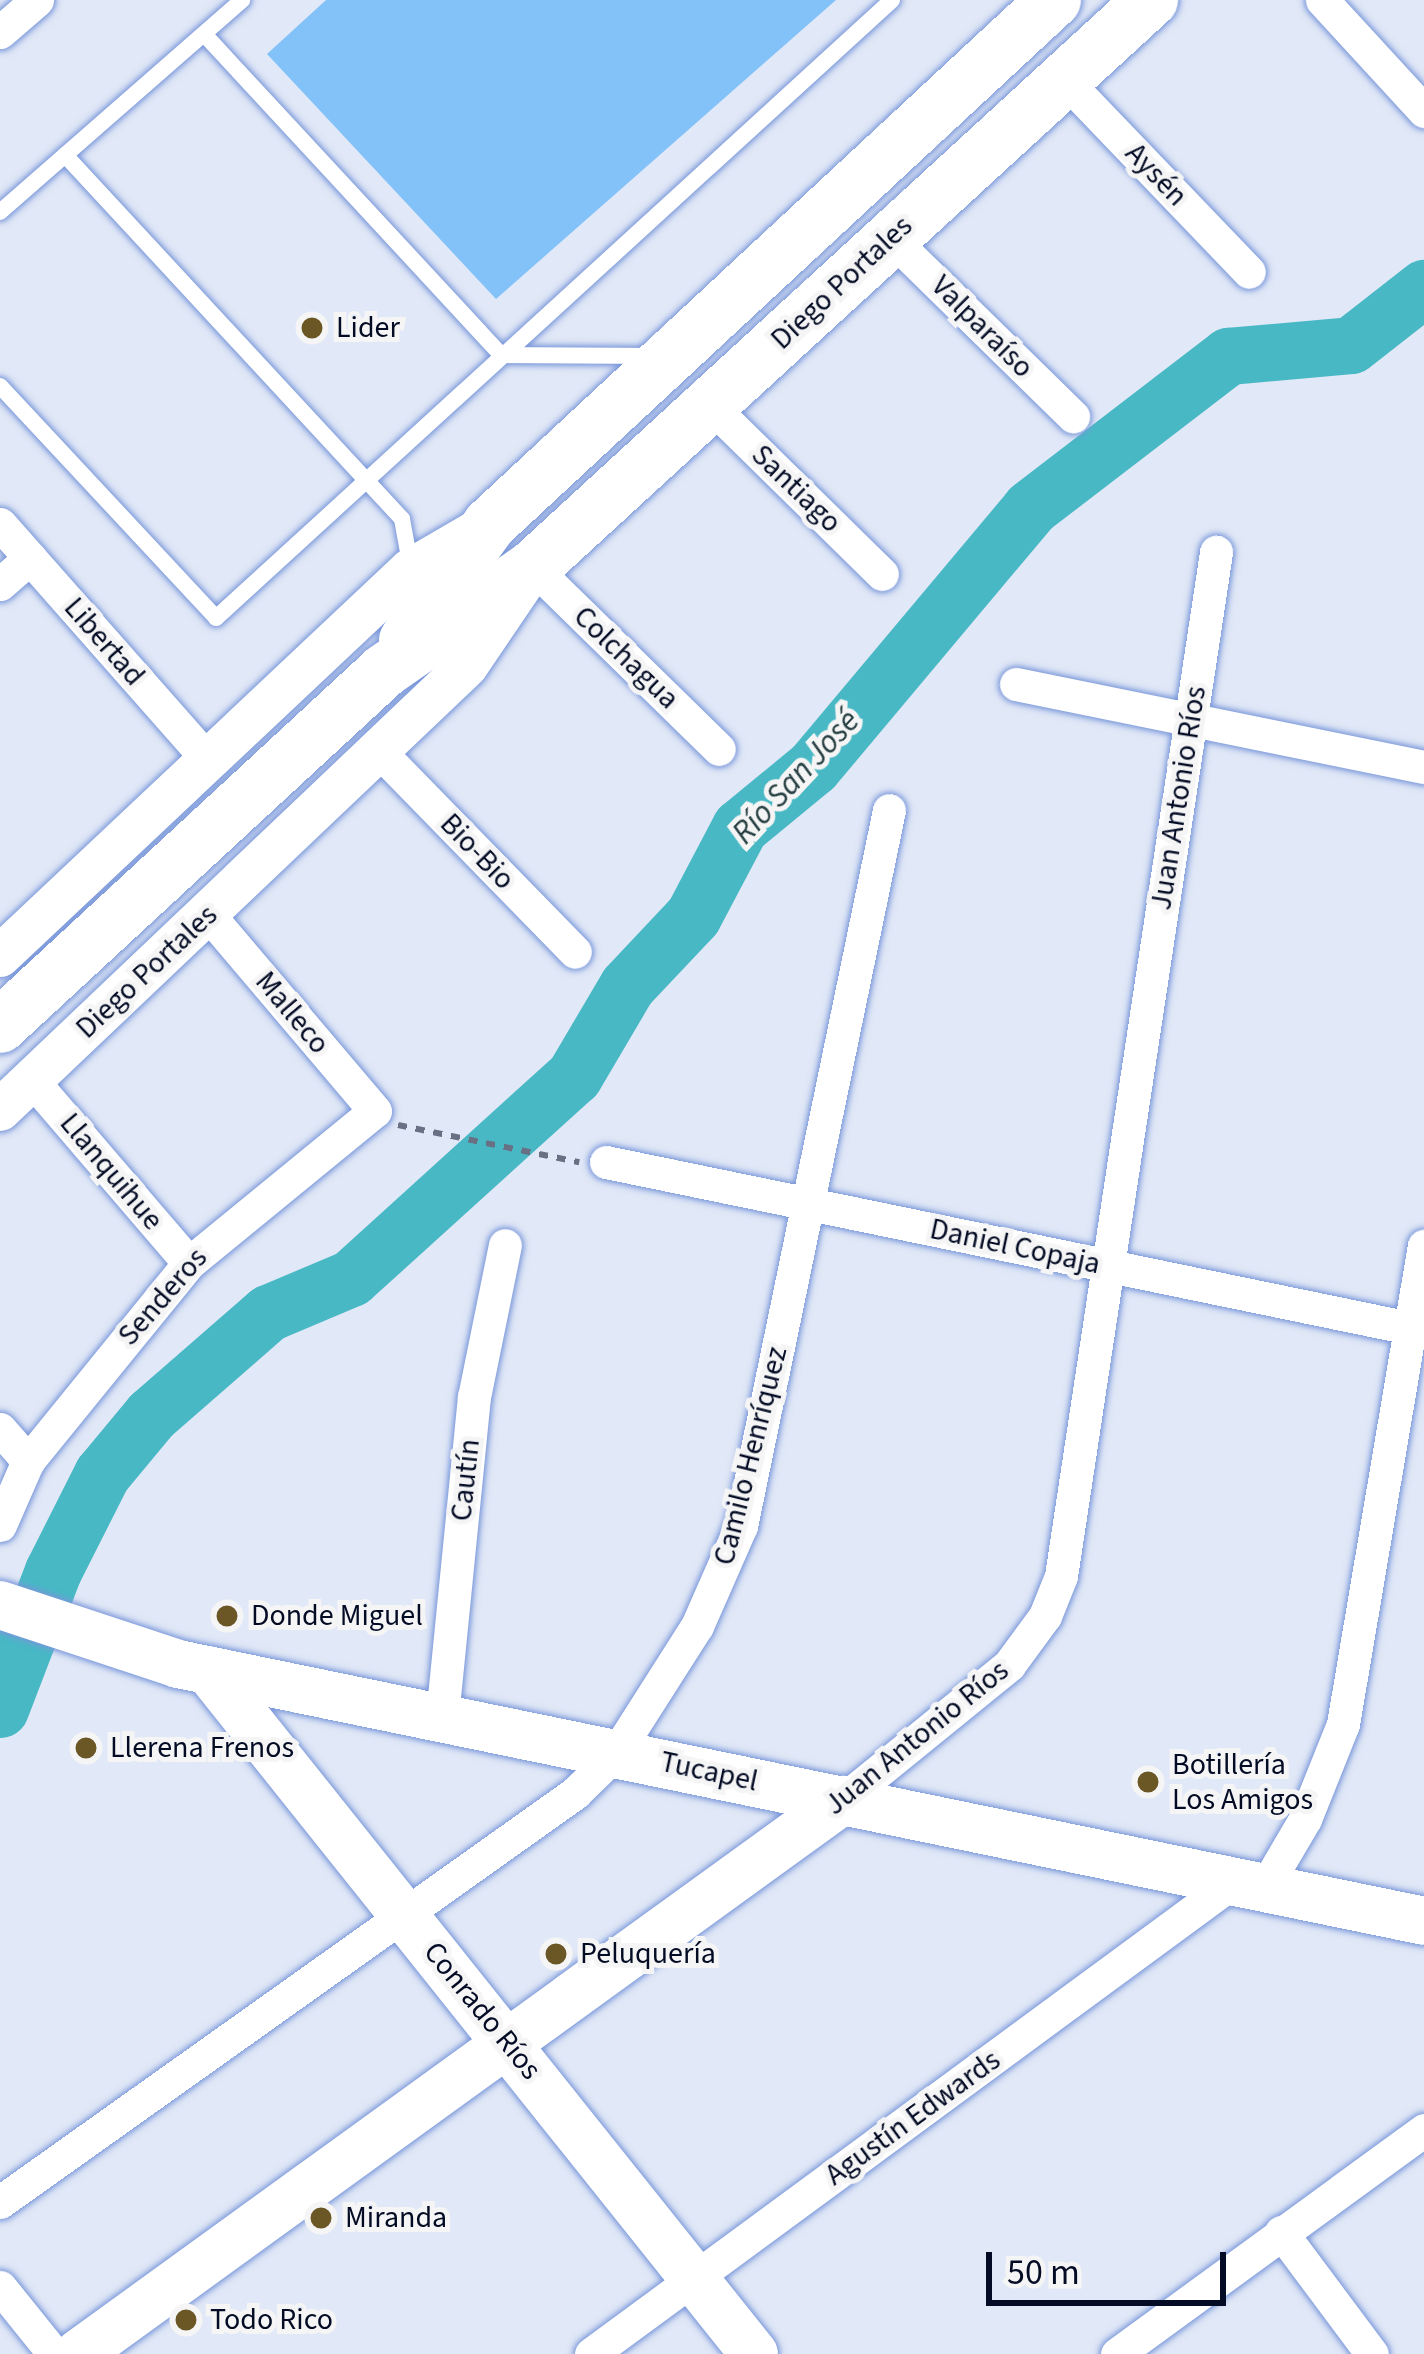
<!DOCTYPE html>
<meta charset="utf-8">
<style>
body{margin:0}
#map{position:relative;width:1424px;height:2354px;overflow:hidden;background:#e1e8f7;font-family:"Source Sans 3",sans-serif}
div>[style]{position:absolute}
[style*='--x']{left:calc(var(--x)*1px);top:calc(var(--y)*1px);width:calc(var(--w)*1px);rotate:calc(var(--a)*1deg)}
.river>*{height:57px;margin:-28.5px;padding:0 28.5px;transform-origin:28.5px;border-radius:28.5px;background:#48b8c5}
.building>*{inset:0;background:#82c2f9}
.path>*{height:6px;margin-top:-3px;transform-origin:0;background:repeating-linear-gradient(90deg,#687084 0 9px,transparent 0 18px)}
.roads{filter:drop-shadow(0 0 3px #7896d9) drop-shadow(0 0 3px #7896d9)}
.service>*{height:16px;margin:-8px;padding:0 8px;transform-origin:8px;border-radius:8px;background:#fff}
.minor>*{height:33px;margin:-16.5px;padding:0 16.5px;transform-origin:16.5px;border-radius:16.5px;background:#fff}
.tertiary>*{height:42px;margin:-21px;padding:0 21px;transform-origin:21px;border-radius:21px;background:#fff}
.secondary>*{height:48px;margin:-24px;padding:0 24px;transform-origin:24px;border-radius:24px;background:#fff}
.primary>*{height:54px;margin:-27px;padding:0 27px;transform-origin:27px;border-radius:27px;background:#fff}
.dots>*{width:33px;height:33px;translate:-50% -50%;box-sizing:border-box;border:6px solid #f5f5f5;border-radius:50%}
span{translate:-50% -50%;white-space:nowrap;text-align:center;line-height:1.15;-webkit-text-stroke:10px #f5f5f5;paint-order:stroke}
.street-label{font-size:30px;color:#040c25}
.poi-label{font-size:30px;color:#040c25}
.left{translate:0 -50%;text-align:left}
.water-label{font-size:33px;color:#263f42;font-style:italic}
.scale{position:absolute;left:986px;top:2252px;width:240px;height:54px;box-sizing:border-box;border:6px solid #040c25;border-top:0;padding-left:15px;font-size:36px;line-height:42px;white-space:nowrap;color:#040c25;-webkit-text-stroke:9px #f5f5f5;paint-order:stroke}
</style>
<div id="map">
<div class="river">
<div style="--x:0;--y:1709;--w:148;--a:-69"></div>
<div style="--x:53;--y:1571;--w:109;--a:-63.2"></div>
<div style="--x:102;--y:1474;--w:77;--a:-50.3"></div>
<div style="--x:151;--y:1415;--w:155;--a:-41.1"></div>
<div style="--x:268;--y:1313;--w:90;--a:-22.9"></div>
<div style="--x:351;--y:1278;--w:301;--a:-42.2"></div>
<div style="--x:574;--y:1076;--w:104;--a:-59.5"></div>
<div style="--x:627;--y:986;--w:96;--a:-46.7"></div>
<div style="--x:693;--y:916;--w:101;--a:-62.2"></div>
<div style="--x:740;--y:827;--w:94;--a:-39.4"></div>
<div style="--x:813;--y:767;--w:338;--a:-50"></div>
<div style="--x:1030;--y:508;--w:250;--a:-37.5"></div>
<div style="--x:1228;--y:356;--w:123;--a:-5.1"></div>
<div style="--x:1351;--y:345;--w:93;--a:-38"></div>
</div>
<div class="building">
<div style="clip-path:polygon(326px 0,836px 0,496px 299px,267px 54px)"></div>
</div>
<div class="path">
<div style="--x:398;--y:1125;--w:185;--a:11.6"></div>
</div>
<div class="roads">
<div class="service">
<div style="--x:204;--y:34;--w:437;--a:47.2"></div>
<div style="--x:501;--y:355;--w:151;--a:0.4"></div>
<div style="--x:65;--y:155;--w:496;--a:47.2"></div>
<div style="--x:402;--y:519;--w:45;--a:79.7"></div>
<div style="--x:0;--y:212;--w:322;--a:-41.2"></div>
<div style="--x:0;--y:386;--w:317;--a:47"></div>
<div style="--x:216;--y:618;--w:916;--a:-42.43"></div>
</div>
<div class="minor">
<div style="--x:1322;--y:0;--w:151;--a:47.4"></div>
<div style="--x:0;--y:32;--w:49;--a:-40.9"></div>
<div style="--x:1064;--y:79;--w:267;--a:46.2"></div>
<div style="--x:891;--y:238;--w:255;--a:44.4"></div>
<div style="--x:710;--y:405;--w:241;--a:44.5"></div>
<div style="--x:0;--y:524;--w:315;--a:48.6"></div>
<div style="--x:533;--y:567;--w:260;--a:44.4"></div>
<div style="--x:0;--y:584;--w:40;--a:-41"></div>
<div style="--x:1016;--y:684;--w:416;--a:11.5"></div>
<div style="--x:380;--y:752;--w:279;--a:45.7"></div>
<div style="--x:32;--y:1080;--w:241;--a:49.4"></div>
<div style="--x:606;--y:1162;--w:835;--a:11.67"></div>
<div style="--x:0;--y:1429;--w:43;--a:48.8"></div>
<div style="--x:0;--y:1525;--w:70;--a:-66.4"></div>
<div style="--x:28;--y:1461;--w:255;--a:-50.9"></div>
<div style="--x:189;--y:1263;--w:240;--a:-39.3"></div>
<div style="--x:375;--y:1111;--w:257;--a:-130.3"></div>
<div style="--x:442;--y:1717;--w:322;--a:-84.3"></div>
<div style="--x:474;--y:1397;--w:155;--a:-78.5"></div>
<div style="--x:843;--y:1800;--w:214;--a:-39.1"></div>
<div style="--x:1009;--y:1665;--w:61;--a:-53.7"></div>
<div style="--x:1045;--y:1616;--w:43;--a:-68.2"></div>
<div style="--x:1061;--y:1576;--w:1036;--a:-81.39"></div>
<div style="--x:1265;--y:1887;--w:79;--a:-59.5"></div>
<div style="--x:1305;--y:1819;--w:102;--a:-68.2"></div>
<div style="--x:1343;--y:1724;--w:485;--a:-80.4"></div>
<div style="--x:0;--y:2202;--w:706;--a:-35.42"></div>
<div style="--x:575;--y:1793;--w:57;--a:-44.3"></div>
<div style="--x:616;--y:1753;--w:151;--a:-57.5"></div>
<div style="--x:697;--y:1626;--w:109;--a:-66.3"></div>
<div style="--x:741;--y:1526;--w:731;--a:-78.32"></div>
<div style="--x:1281;--y:2232;--w:152;--a:53.3"></div>
<div style="--x:0;--y:2287;--w:86;--a:51.1"></div>
<div style="--x:591;--y:2354;--w:798;--a:-36.34"></div>
<div style="--x:1117;--y:2354;--w:380;--a:-36.1"></div>
</div>
<div class="tertiary">
<div style="--x:0;--y:956;--w:563;--a:-43.27"></div>
<div style="--x:410;--y:570;--w:91;--a:-30.2"></div>
<div style="--x:0;--y:1110;--w:644;--a:-43.55"></div>
<div style="--x:467;--y:666;--w:116;--a:-55.9"></div>
</div>
<div class="secondary">
<div style="--x:0;--y:1605;--w:188;--a:18.3"></div>
<div style="--x:178;--y:1664;--w:1272;--a:11.65"></div>
<div style="--x:208;--y:1670;--w:875;--a:51.4"></div>
<div style="--x:78;--y:2354;--w:945;--a:-35.91"></div>
</div>
<div class="primary">
<div style="--x:406;--y:640;--w:143;--a:-54.1"></div>
<div style="--x:490;--y:524;--w:770;--a:-42.89"></div>
<div style="--x:0;--y:1026;--w:523;--a:-42.75"></div>
<div style="--x:384;--y:671;--w:182;--a:-34.9"></div>
<div style="--x:533;--y:567;--w:839;--a:-42.54"></div>
</div>
</div>
<div class="dots">
<div style="left:312px;top:328px;background:#6b5625"></div>
<div style="left:227px;top:1616px;background:#6b5625"></div>
<div style="left:86px;top:1748px;background:#6b5625"></div>
<div style="left:1148px;top:1782px;background:#6b5625"></div>
<div style="left:556px;top:1954px;background:#6b5625"></div>
<div style="left:321px;top:2218px;background:#6b5625"></div>
<div style="left:186px;top:2320px;background:#6b5625"></div>
</div>
<div class="street-label">
<span style="left:1156px;top:175px;rotate:46deg">Aysén</span>
<span style="left:842px;top:283px;rotate:-43deg">Diego Portales</span>
<span style="left:982px;top:327px;rotate:45deg">Valparaíso</span>
<span style="left:796px;top:489px;rotate:44deg">Santiago</span>
<span style="left:104px;top:642px;rotate:49deg">Libertad</span>
<span style="left:626px;top:658px;rotate:44deg">Colchagua</span>
<span style="left:1179px;top:798px;rotate:-81deg">Juan Antonio Ríos</span>
<span style="left:477px;top:852px;rotate:46deg">Bio-Bio</span>
<span style="left:147px;top:972px;rotate:-43deg">Diego Portales</span>
<span style="left:292px;top:1013px;rotate:50deg">Malleco</span>
<span style="left:111px;top:1172px;rotate:50deg">Llanquihue</span>
<span style="left:1015px;top:1247px;rotate:12deg">Daniel Copaja</span>
<span style="left:163px;top:1297px;rotate:-49deg">Senderos</span>
<span style="left:751px;top:1456px;rotate:-76deg">Camilo Henríquez</span>
<span style="left:466px;top:1480px;rotate:-84deg">Cautín</span>
<span style="left:917px;top:1738px;rotate:-39deg">Juan Antonio Ríos</span>
<span style="left:709px;top:1772px;rotate:12deg">Tucapel</span>
<span style="left:482px;top:2011px;rotate:51deg">Conrado Ríos</span>
<span style="left:913px;top:2118px;rotate:-36deg">Agustín Edwards</span>
</div>
<div class="poi-label">
<span class="left" style="left:336px;top:328px">Lider</span>
<span class="left" style="left:251px;top:1616px">Donde Miguel</span>
<span class="left" style="left:110px;top:1748px">Llerena Frenos</span>
<span class="left" style="left:1172px;top:1782px">Botillería<br>Los Amigos</span>
<span class="left" style="left:580px;top:1954px">Peluquería</span>
<span class="left" style="left:345px;top:2218px">Miranda</span>
<span class="left" style="left:210px;top:2320px">Todo Rico</span>
</div>
<div class="water-label">
<span style="left:796px;top:777px;rotate:-47deg">Río San José</span>
</div>
<div class="scale">50 m</div>
</div>
